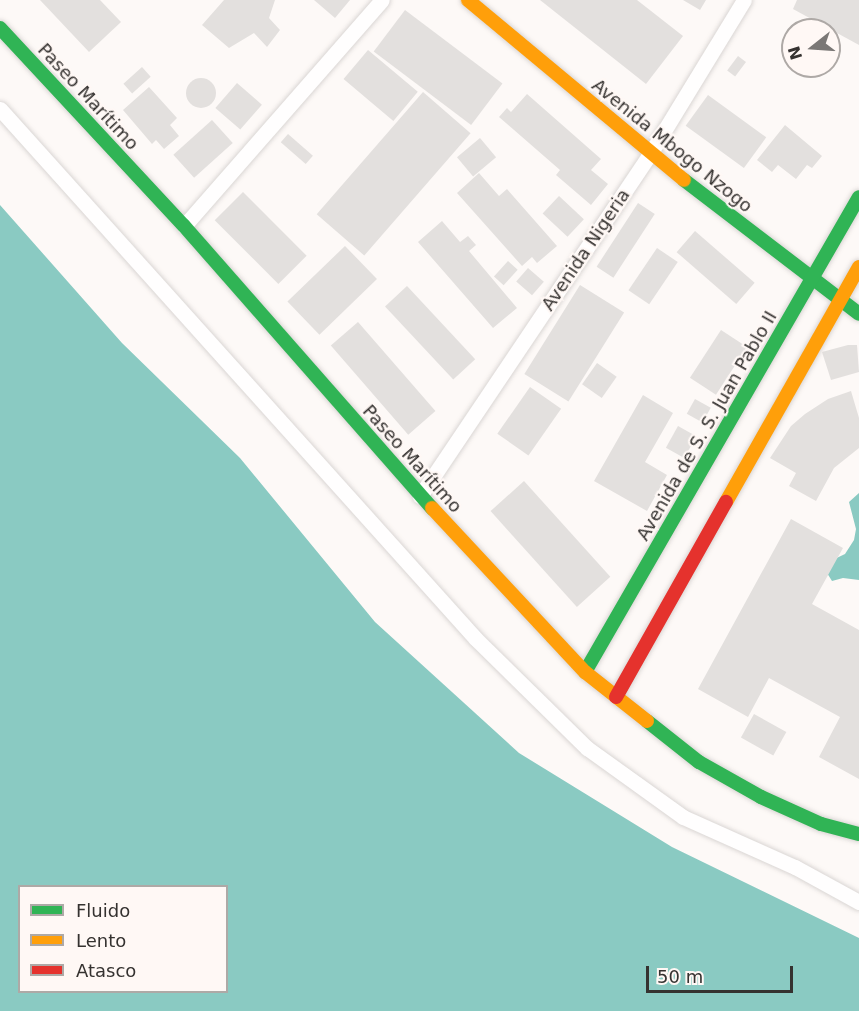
<!DOCTYPE html>
<meta charset="utf-8">
<style>
body{margin:0}
#map{position:relative;width:859px;height:1011px;overflow:hidden;background:#fdf9f7;font-family:"DejaVu Sans",sans-serif}
div>[style]{position:absolute}
[style*='--x']{left:calc(var(--x)*1px);top:calc(var(--y)*1px);width:calc(var(--w)*1px);rotate:calc(var(--a)*1deg)}
.water>*{inset:0;background:#8acac2}
.building>*{inset:0;background:#e3e0de;transform-origin:0 0}
.round{border-radius:50%}
.roads{filter:drop-shadow(0 0 2px #dad6d4) drop-shadow(0 0 2px #dad6d4)}
.street>*{height:15px;margin:-7.5px;padding:0 7.5px;transform-origin:7.5px;border-radius:7.5px;background:#fffefe}
.fast>*{height:14px;margin:-7px;padding:0 7px;transform-origin:7px;border-radius:7px;background:#30b455}
.slow>*{height:14px;margin:-7px;padding:0 7px;transform-origin:7px;border-radius:7px;background:#ff9f0a}
.jam>*{height:14px;margin:-7px;padding:0 7px;transform-origin:7px;border-radius:7px;background:#e5322d}
span{translate:-50% -50%;white-space:nowrap;text-align:center;line-height:1.15;-webkit-text-stroke:4.5px #fff8f5;paint-order:stroke}
.street-label{font-size:18px;color:#353230}
.legend{position:absolute;left:18px;top:885px;width:210px;height:108px;box-sizing:border-box;background:#fff8f5;border:2px solid #aea9a6;margin:0;padding:8px 10px;list-style:none;font-size:18px;color:#353230}
.legend li{display:flex;align-items:center;gap:12px;height:30px}
.legend b{width:30px;border:2px solid #aea9a6}
.north{position:absolute;left:781px;top:18px;width:60px;height:60px;box-sizing:border-box;background:#fff8f5;border:2px solid #aea9a6;border-radius:50%;rotate:253deg;font-size:16px;font-weight:700;line-height:24px;text-align:center;color:#353230}
.north::after{content:'';display:block;margin:auto;width:21px;height:27px;background:#7b7876;clip-path:polygon(50% 0,100% 100%,50% 72%,0 100%)}
.scale{position:absolute;left:646px;top:966px;width:147px;height:27px;box-sizing:border-box;border:3px solid #353230;border-top:0;padding-left:8px;font-size:18px;line-height:21px;white-space:nowrap;color:#353230;-webkit-text-stroke:4px #fff8f5;paint-order:stroke}
</style>
<div id="map">
<div class="water">
<div style="clip-path:polygon(evenodd,0 205px,122px 343px,240px 458px,375px 622px,519px 753px,672px 847px,859px 938px,859px 1011px,0 1011px,0 205px,20px 886px,226px 886px,226px 992px,20px 992px,20px 886px)"></div>
<div style="clip-path:polygon(859px 493px,859px 580px,843px 578px,832px 581px,822px 565px,845px 554px,854px 540px,856px 529px,849px 502px)"></div>
</div>
<div class="building">
<div style="clip-path:polygon(40px 0,100px 0,121px 22px,89px 52px)"></div>
<div style="clip-path:polygon(224px 0,275px 0,269px 18px,280px 30px,267px 47px,254px 33px,229px 48px,202px 25px)"></div>
<div style="clip-path:polygon(314px 0,350px 0,335px 18px)"></div>
<div style="clip-path:polygon(540px 0,637px 0,683px 36px,646px 84px)"></div>
<div style="clip-path:polygon(683px 0,706px 0,700px 10px)"></div>
<div style="clip-path:polygon(797px 0,859px 0,859px 45px,793px 9px)"></div>
<div style="left:405px;top:10px;width:122px;height:52px;rotate:37deg"></div>
<div style="left:368px;top:50px;width:65px;height:38px;rotate:40deg"></div>
<div style="left:738px;top:56px;width:10px;height:18px;rotate:37deg"></div>
<div style="left:142px;top:67px;width:13px;height:25px;rotate:48deg"></div>
<div class="round" style="left:186px;top:78px;width:30px;height:30px"></div>
<div style="left:237px;top:83px;width:33px;height:33px;rotate:41deg"></div>
<div style="clip-path:polygon(149px 87px,177px 118px,170px 125px,179px 136px,164px 149px,156px 140px,152px 144px,123px 110px)"></div>
<div style="left:423px;top:92px;width:63px;height:162px;rotate:41deg"></div>
<div style="clip-path:polygon(527px 94px,601px 159px,591px 170px,608px 184px,591px 205px,556px 175px,560px 170px,499px 117px,507px 108px,511px 112px)"></div>
<div style="left:708px;top:95px;width:72px;height:38px;rotate:36deg"></div>
<div style="left:212px;top:120px;width:31px;height:52px;rotate:48deg"></div>
<div style="clip-path:polygon(785px 125px,822px 156px,812px 168px,807px 165px,796px 179px,778px 165px,772px 172px,757px 160px)"></div>
<div style="left:288px;top:134px;width:33px;height:11px;rotate:41deg"></div>
<div style="left:480px;top:138px;width:25px;height:30px;rotate:50deg"></div>
<div style="clip-path:polygon(479px 173px,499px 196px,507px 189px,557px 246px,537px 263px,532px 257px,522px 266px,457px 193px)"></div>
<div style="left:243px;top:192px;width:90px;height:40px;rotate:45deg"></div>
<div style="left:559px;top:196px;width:34px;height:24px;rotate:43deg"></div>
<div style="left:638px;top:203px;width:20px;height:76px;rotate:33deg"></div>
<div style="clip-path:polygon(442px 221px,460px 242px,468px 236px,476px 245px,469px 251px,517px 308px,493px 328px,418px 242px)"></div>
<div style="left:695px;top:231px;width:79px;height:28px;rotate:41deg"></div>
<div style="left:345px;top:246px;width:46px;height:80px;rotate:46deg"></div>
<div style="left:657px;top:248px;width:25px;height:51px;rotate:34deg"></div>
<div style="left:508px;top:261px;width:13px;height:21px;rotate:42deg"></div>
<div style="left:528px;top:268px;width:21px;height:18px;rotate:41deg"></div>
<div style="left:580px;top:285px;width:52px;height:105px;rotate:32deg"></div>
<div style="left:407px;top:286px;width:100px;height:30px;rotate:47deg"></div>
<div style="left:358px;top:322px;width:118px;height:36px;rotate:49deg"></div>
<div style="left:721px;top:330px;width:31px;height:57px;rotate:33deg"></div>
<div style="clip-path:polygon(848px 345px,857px 345px,859px 372px,831px 380px,822px 352px)"></div>
<div style="left:597px;top:363px;width:24px;height:26px;rotate:35deg"></div>
<div style="left:530px;top:387px;width:38px;height:57px;rotate:35deg"></div>
<div style="clip-path:polygon(851px 391px,859px 418px,859px 448px,834px 468px,816px 501px,789px 486px,796px 473px,770px 458px,791px 426px,805px 414px,828px 399px)"></div>
<div style="clip-path:polygon(643px 395px,673px 413px,645px 462px,667px 475px,647px 511px,594px 481px)"></div>
<div style="left:695px;top:399px;width:18px;height:17px;rotate:29deg"></div>
<div style="left:678px;top:426px;width:21px;height:25px;rotate:29deg"></div>
<div style="left:524px;top:481px;width:129px;height:45px;rotate:48deg"></div>
<div style="clip-path:polygon(791px 519px,843px 548px,812px 604px,859px 630px,859px 779px,819px 757px,840px 717px,769px 678px,748px 717px,698px 689px)"></div>
<div style="left:754px;top:714px;width:37px;height:27px;rotate:29deg"></div>
</div>
<div class="roads">
<div class="street">
<div style="--x:0;--y:109;--w:712;--a:48.07"></div>
<div style="--x:476;--y:639;--w:156;--a:44.5"></div>
<div style="--x:587;--y:748;--w:118;--a:35.7"></div>
<div style="--x:683;--y:817;--w:123;--a:24.1"></div>
<div style="--x:795;--y:867;--w:73;--a:28.7"></div>
<div style="--x:184;--y:226;--w:300;--a:-48.8"></div>
<div style="--x:420;--y:496;--w:412;--a:-56.1"></div>
<div style="--x:650;--y:154;--w:180;--a:-58.6"></div>
</div>
<div class="fast">
<div style="--x:0;--y:28;--w:270;--a:47.1"></div>
<div style="--x:184;--y:226;--w:376;--a:48.7"></div>
<div style="--x:684;--y:180;--w:220;--a:37.4"></div>
<div style="--x:585;--y:672;--w:548;--a:-60.02"></div>
<div style="--x:647;--y:721;--w:66;--a:38.3"></div>
<div style="--x:699;--y:762;--w:71;--a:29.4"></div>
<div style="--x:761;--y:797;--w:66;--a:24.2"></div>
<div style="--x:821;--y:824;--w:39;--a:15"></div>
</div>
<div class="slow">
<div style="--x:468;--y:0;--w:281;--a:39.8"></div>
<div style="--x:726;--y:502;--w:270;--a:-60.5"></div>
<div style="--x:432;--y:508;--w:224;--a:47"></div>
<div style="--x:585;--y:672;--w:79;--a:38.3"></div>
</div>
<div class="jam">
<div style="--x:616;--y:697;--w:224;--a:-60.6"></div>
</div>
</div>
<div class="street-label">
<span style="left:88px;top:97px;rotate:47deg">Paseo Marítimo</span>
<span style="left:672px;top:146px;rotate:39deg">Avenida Mbogo Nzogo</span>
<span style="left:586px;top:250px;rotate:-56deg">Avenida Nigeria</span>
<span style="left:707px;top:426px;rotate:-60deg">Avenida de S. S. Juan Pablo II</span>
<span style="left:412px;top:459px;rotate:48deg">Paseo Marítimo</span>
</div>
<ul class="legend">
<li><b style="height:8px;background:#30b455"></b>Fluido</li>
<li><b style="height:8px;background:#ff9f0a"></b>Lento</li>
<li><b style="height:8px;background:#e5322d"></b>Atasco</li>
</ul>
<div class="north">N</div>
<div class="scale">50 m</div>
</div>
